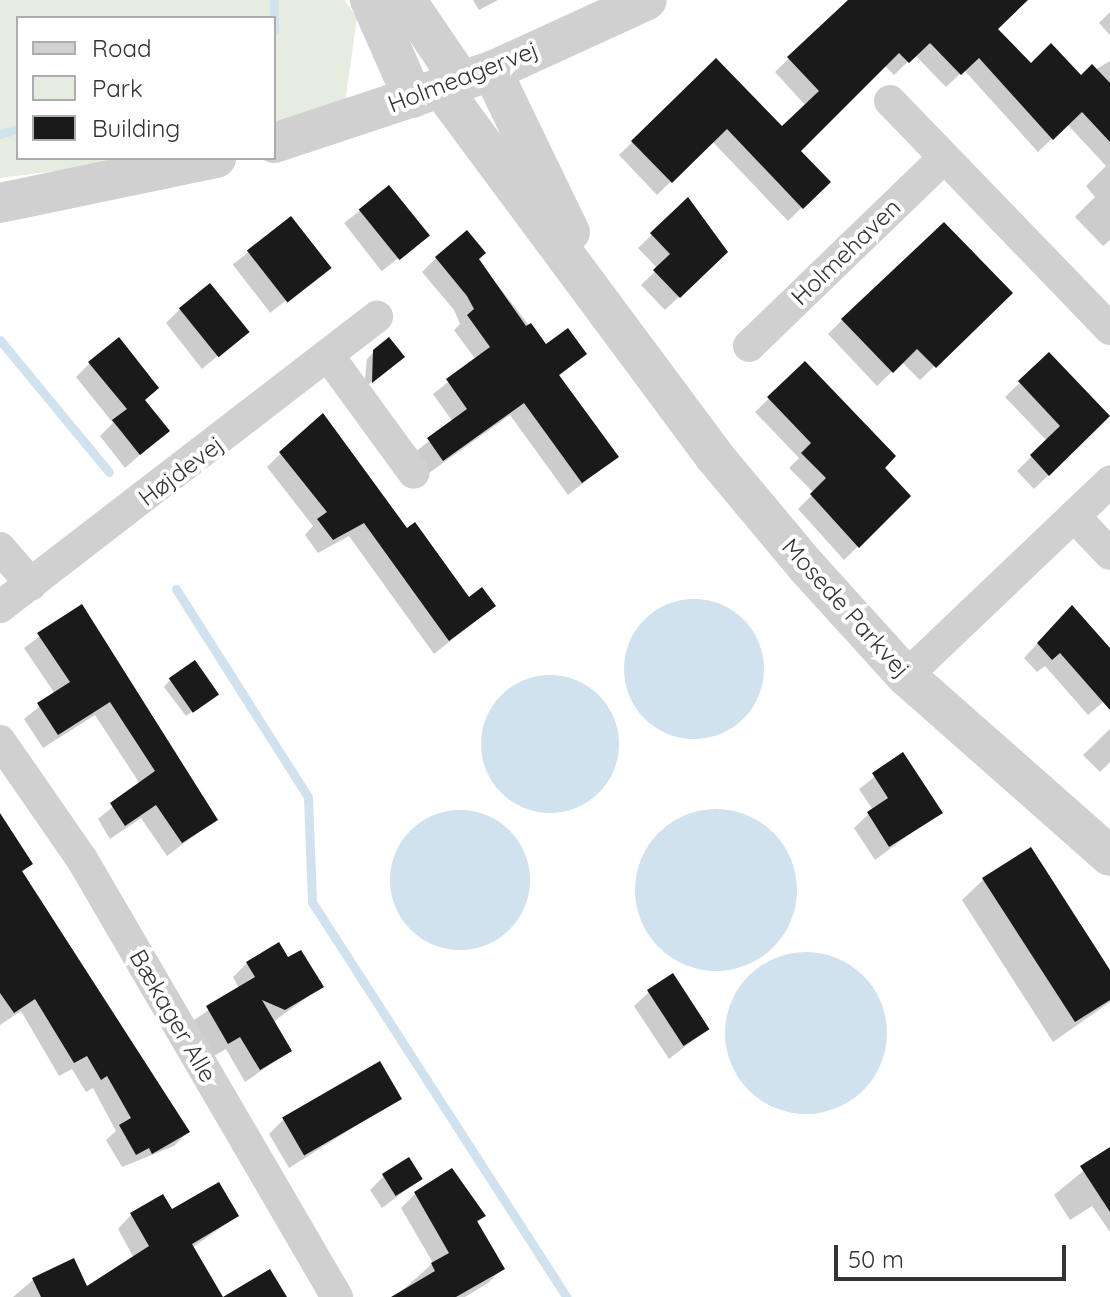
<!DOCTYPE html>
<meta charset="utf-8">
<style>
body{margin:0}
#map{position:relative;width:1110px;height:1297px;overflow:hidden;background:#fff;font-family:Quicksand,sans-serif}
div>[style]{position:absolute}
[style*='--x']{left:calc(var(--x)*1px);top:calc(var(--y)*1px);width:calc(var(--w)*1px);rotate:calc(var(--a)*1deg)}
.green>*{inset:0;background:#e6ecdf}
.water>*{inset:0;background:#cfe2ee}
.round{border-radius:50%}
.shadow>*{inset:0;background:#0003;transform-origin:0 0}
.stream>*{height:9px;margin:-4.5px;padding:0 4.5px;transform-origin:4.5px;border-radius:4.5px;background:#cfe2ee}
.building>*{inset:0;background:#1a1a1a;transform-origin:0 0}
.minor>*{height:32px;margin:-16px;padding:0 16px;transform-origin:16px;border-radius:16px;background:#d0d0d0}
.tertiary>*{height:40px;margin:-20px;padding:0 20px;transform-origin:20px;border-radius:20px;background:#d0d0d0}
span{translate:-50% -50%;white-space:nowrap;text-align:center;line-height:1.15;-webkit-text-stroke:8px #fff;paint-order:stroke}
.street-label{font-size:24px;color:#333}
.legend{position:absolute;left:16px;top:16px;width:260px;height:144px;box-sizing:border-box;background:#fff;border:2px solid #adadad;margin:0;padding:10px 14px;list-style:none;font-size:24px;color:#333}
.legend li{display:flex;align-items:center;gap:16px;height:40px}
.legend b{width:40px;border:2px solid #adadad}
.scale{position:absolute;left:834px;top:1245px;width:232px;height:36px;box-sizing:border-box;border:4px solid #333;border-top:0;padding-left:10px;font-size:24px;line-height:28px;white-space:nowrap;color:#333;-webkit-text-stroke:6px #fff;paint-order:stroke}
</style>
<div id="map">
<div class="green">
<div style="clip-path:polygon(0 0,344px 0,357px 18px,345px 103px,274px 124px,274px 18px,18px 18px,18px 158px,157px 158px,0 178px)"></div>
</div>
<div class="water">
<div class="round" style="left:624px;top:599px;width:140px;height:140px"></div>
<div class="round" style="left:481px;top:675px;width:138px;height:138px"></div>
<div class="round" style="left:635px;top:809px;width:162px;height:162px"></div>
<div class="round" style="left:390px;top:810px;width:140px;height:140px"></div>
<div class="round" style="left:725px;top:952px;width:162px;height:162px"></div>
</div>
<div class="shadow">
<div style="clip-path:polygon(473px 0,498px 0,479px 10px)"></div>
<div style="clip-path:polygon(850px 0,1026px 0,996px 29px,1031px 66px,1081px 78px,1110px 61px,1110px 240px,1103px 246px,1075px 217px,1095px 197px,1086px 186px,1106px 166px,1067px 124px,1038px 152px,964px 70px,946px 87px,915px 55px,894px 75px,884px 65px,798px 151px,828px 182px,788px 221px,712px 141px,657px 195px,619px 155px,716px 61px,782px 129px,806px 106px,775px 72px)"></div>
<div style="clip-path:polygon(1110px 12px,1110px 35px,1099px 23px)"></div>
<div style="left:389px;top:188px;width:61px;height:57px;rotate:52deg"></div>
<div style="clip-path:polygon(688px 200px,726px 252px,665px 310px,641px 285px,658px 269px,638px 248px)"></div>
<div style="left:291px;top:219px;width:61px;height:74px;rotate:52deg"></div>
<div style="clip-path:polygon(436px 258px,477px 259px,546px 347px,585px 354px,558px 377px,616px 457px,568px 495px,510px 415px,429px 473px,414px 453px,453px 422px,433px 394px,476px 360px,454px 330px,460px 324px,454px 310px,422px 272px)"></div>
<div style="clip-path:polygon(1010px 293px,920px 380px,902px 362px,877px 386px,828px 334px,842px 320px)"></div>
<div style="clip-path:polygon(180px 309px,246px 332px,202px 369px,166px 323px)"></div>
<div style="clip-path:polygon(374px 352px,396px 363px,364px 388px,367px 359px)"></div>
<div style="clip-path:polygon(1049px 355px,1109px 417px,1034px 489px,1017px 471px,1047px 441px,1005px 397px)"></div>
<div style="clip-path:polygon(90px 363px,143px 401px,167px 431px,125px 468px,100px 436px,113px 423px,76px 377px)"></div>
<div style="clip-path:polygon(805px 364px,908px 496px,844px 560px,798px 509px,814px 493px,789px 468px,799px 458px,755px 412px)"></div>
<div style="clip-path:polygon(281px 453px,406px 531px,469px 600px,494px 606px,434px 654px,349px 536px,318px 553px,305px 535px,313px 526px,267px 467px)"></div>
<div style="clip-path:polygon(81px 606px,215px 820px,167px 856px,141px 818px,110px 839px,98px 819px,140px 784px,95px 715px,43px 748px,24px 719px,55px 694px,24px 648px)"></div>
<div style="clip-path:polygon(1058px 621px,1110px 651px,1110px 696px,1088px 715px,1045px 666px,1037px 672px,1024px 658px)"></div>
<div style="clip-path:polygon(170px 680px,217px 694px,186px 716px,164px 687px)"></div>
<div style="clip-path:polygon(1110px 729px,1110px 762px,1100px 772px,1083px 755px)"></div>
<div style="clip-path:polygon(903px 755px,940px 812px,875px 860px,854px 828px,873px 810px,859px 789px)"></div>
<div style="clip-path:polygon(0 817px,30px 864px,21px 873px,188px 1132px,174px 1146px,122px 1167px,106px 1140px,116px 1131px,93px 1088px,86px 1092px,72px 1069px,59px 1076px,21px 1011px,0 1025px)"></div>
<div style="clip-path:polygon(984px 879px,1110px 974px,1110px 1002px,1053px 1042px,962px 900px)"></div>
<div style="clip-path:polygon(288px 960px,321px 987px,273px 1022px,290px 1051px,245px 1082px,226px 1049px,214px 1056px,193px 1021px,239px 988px,233px 977px,247px 963px)"></div>
<div style="clip-path:polygon(649px 992px,708px 1029px,669px 1059px,634px 1006px)"></div>
<div style="clip-path:polygon(400px 1098px,289px 1168px,269px 1134px,283px 1120px)"></div>
<div style="clip-path:polygon(1110px 1149px,1110px 1232px,1092px 1206px,1070px 1220px,1054px 1195px)"></div>
<div style="clip-path:polygon(384px 1176px,420px 1179px,382px 1208px,370px 1190px)"></div>
<div style="clip-path:polygon(415px 1194px,484px 1216px,476px 1224px,502px 1269px,488px 1283px,465px 1297px,395px 1297px,433px 1263px,401px 1208px)"></div>
<div style="clip-path:polygon(171px 1212px,237px 1216px,192px 1248px,221px 1297px,13px 1297px,33px 1280px,87px 1289px,134px 1258px,118px 1229px,131px 1215px)"></div>
</div>
<div class="stream">
<div style="--x:274;--y:0;--w:30;--a:90"></div>
<div style="--x:0;--y:134;--w:19;--a:-16"></div>
<div style="--x:0;--y:340;--w:171;--a:50.5"></div>
<div style="--x:176;--y:589;--w:246;--a:57.6"></div>
<div style="--x:308;--y:797;--w:105;--a:87.8"></div>
<div style="--x:312;--y:902;--w:470;--a:57.2"></div>
</div>
<div class="building">
<div style="clip-path:polygon(848px 0,1028px 0,998px 29px,1031px 63px,1051px 43px,1081px 75px,1092px 64px,1110px 83px,1110px 142px,1082px 112px,1053px 140px,979px 58px,961px 75px,930px 43px,909px 63px,899px 53px,801px 151px,831px 182px,803px 209px,727px 129px,672px 183px,631px 141px,716px 58px,782px 126px,819px 91px,787px 57px)"></div>
<div style="left:389px;top:185px;width:65px;height:39px;rotate:51deg"></div>
<div style="clip-path:polygon(688px 197px,728px 252px,680px 298px,653px 270px,670px 254px,650px 233px)"></div>
<div style="left:291px;top:216px;width:66px;height:56px;rotate:52deg"></div>
<div style="clip-path:polygon(944px 222px,1013px 293px,936px 368px,917px 349px,893px 373px,841px 319px)"></div>
<div style="clip-path:polygon(467px 230px,486px 253px,479px 259px,526px 326px,531px 323px,546px 344px,568px 328px,587px 354px,559px 375px,619px 457px,582px 483px,524px 403px,443px 461px,427px 438px,467px 409px,446px 379px,490px 347px,467px 315px,474px 309px,467px 296px,435px 257px)"></div>
<div style="left:210px;top:283px;width:63px;height:40px;rotate:51deg"></div>
<div style="clip-path:polygon(119px 337px,159px 388px,145px 400px,170px 431px,140px 455px,112px 420px,127px 409px,88px 362px)"></div>
<div style="clip-path:polygon(389px 337px,405px 357px,372px 383px,373px 350px)"></div>
<div style="clip-path:polygon(1049px 352px,1110px 416px,1049px 476px,1030px 455px,1060px 426px,1018px 381px)"></div>
<div style="clip-path:polygon(805px 361px,896px 456px,885px 468px,911px 496px,859px 548px,810px 494px,826px 478px,801px 453px,811px 443px,767px 397px)"></div>
<div style="clip-path:polygon(323px 413px,407px 528px,415px 522px,469px 597px,482px 587px,496px 606px,449px 641px,364px 523px,333px 540px,317px 519px,327px 512px,279px 452px)"></div>
<div style="clip-path:polygon(82px 604px,218px 820px,182px 843px,156px 805px,125px 826px,110px 803px,155px 771px,110px 702px,58px 735px,37px 703px,70px 682px,37px 633px)"></div>
<div style="clip-path:polygon(1072px 605px,1110px 648px,1110px 710px,1060px 653px,1052px 660px,1037px 643px)"></div>
<div style="left:195px;top:660px;width:42px;height:32px;rotate:55deg"></div>
<div style="clip-path:polygon(903px 752px,943px 813px,889px 847px,867px 812px,888px 798px,872px 773px)"></div>
<div style="clip-path:polygon(0 813px,33px 864px,22px 871px,190px 1132px,152px 1154px,149px 1148px,136px 1155px,119px 1125px,131px 1118px,107px 1076px,101px 1080px,87px 1056px,74px 1063px,35px 999px,14px 1013px,0 993px)"></div>
<div style="clip-path:polygon(1031px 847px,1110px 970px,1110px 1000px,1075px 1022px,982px 878px)"></div>
<div style="clip-path:polygon(279px 942px,288px 957px,301px 950px,324px 987px,285px 1010px,262px 1000px,292px 1051px,260px 1070px,240px 1037px,228px 1044px,206px 1006px,255px 977px,246px 962px)"></div>
<div style="left:673px;top:973px;width:67px;height:31px;rotate:57deg"></div>
<div style="left:380px;top:1061px;width:44px;height:113px;rotate:60deg"></div>
<div style="clip-path:polygon(1110px 1147px,1110px 1212px,1080px 1166px)"></div>
<div style="left:409px;top:1157px;width:26px;height:32px;rotate:58deg"></div>
<div style="clip-path:polygon(452px 1168px,486px 1216px,477px 1221px,505px 1269px,456px 1297px,391px 1297px,435px 1271px,431px 1263px,449px 1253px,414px 1192px)"></div>
<div style="clip-path:polygon(219px 1182px,239px 1216px,192px 1244px,223px 1297px,270px 1269px,287px 1297px,41px 1297px,32px 1278px,74px 1258px,87px 1286px,149px 1246px,130px 1213px,163px 1194px,172px 1209px)"></div>
</div>
<div class="minor">
<div style="--x:890;--y:101;--w:317;--a:46"></div>
<div style="--x:749;--y:346;--w:271;--a:-44"></div>
<div style="--x:330;--y:358;--w:142;--a:53.9"></div>
<div style="--x:1074;--y:516;--w:52;--a:46.5"></div>
<div style="--x:0;--y:548;--w:48;--a:49.3"></div>
<div style="--x:0;--y:607;--w:476;--a:-37.6"></div>
<div style="--x:906;--y:676;--w:282;--a:-43.6"></div>
<div style="--x:0;--y:741;--w:146;--a:55.3"></div>
<div style="--x:83;--y:861;--w:505;--a:59.78"></div>
</div>
<div class="tertiary">
<div style="--x:370;--y:0;--w:107;--a:66.3"></div>
<div style="--x:406;--y:0;--w:98;--a:55.8"></div>
<div style="--x:492;--y:71;--w:179;--a:64.2"></div>
<div style="--x:441;--y:88;--w:460;--a:53.4"></div>
<div style="--x:715;--y:457;--w:143;--a:50.1"></div>
<div style="--x:807;--y:567;--w:147;--a:47.8"></div>
<div style="--x:906;--y:676;--w:272;--a:41.4"></div>
<div style="--x:274;--y:143;--w:230;--a:-18.3"></div>
<div style="--x:492;--y:71;--w:170;--a:-24.6"></div>
<div style="--x:0;--y:203;--w:221;--a:-11.8"></div>
</div>
<div class="street-label">
<span style="left:463px;top:77px;rotate:-21deg">Holmeagervej</span>
<span style="left:846px;top:252px;rotate:-44deg">Holmehaven</span>
<span style="left:181px;top:471px;rotate:-37deg">Højdevej</span>
<span style="left:846px;top:608px;rotate:48deg">Mosede Parkvej</span>
<span style="left:173px;top:1016px;rotate:60deg">Bækager Alle</span>
</div>
<ul class="legend">
<li><b style="height:10px;background:#d0d0d0"></b>Road</li>
<li><b style="height:22px;background:#e6ecdf"></b>Park</li>
<li><b style="height:22px;background:#1a1a1a"></b>Building</li>
</ul>
<div class="scale">50 m</div>
</div>
